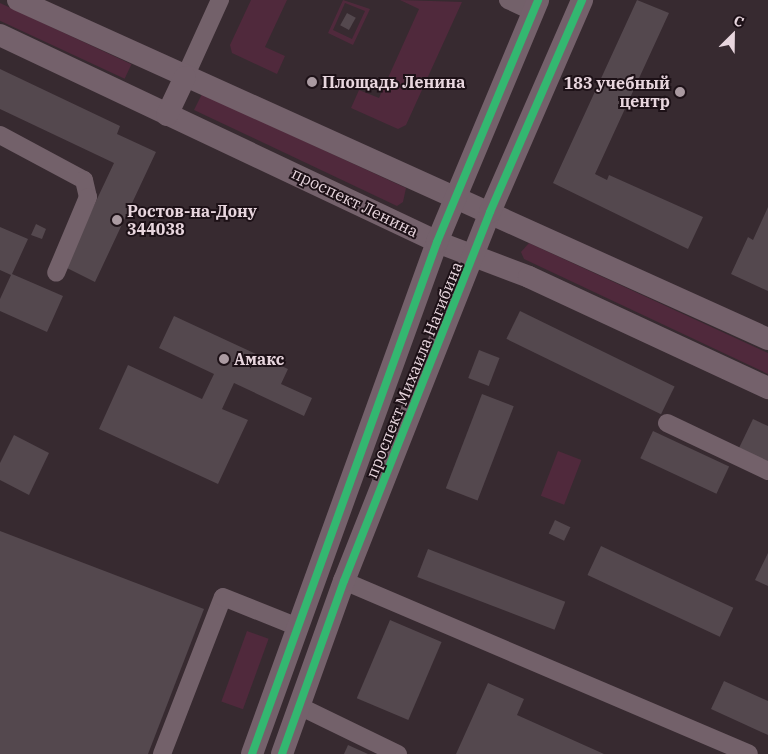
<!DOCTYPE html>
<meta charset="utf-8">
<style>
body{margin:0}
#map{position:relative;width:768px;height:754px;overflow:hidden;background:#372a30;font-family:"IBM Plex Serif",serif}
div>[style]{position:absolute}
[style*='--x']{left:calc(var(--x)*1px);top:calc(var(--y)*1px);width:calc(var(--w)*1px);rotate:calc(var(--a)*1deg)}
.green>*{inset:0;background:#50293c;transform-origin:0 0}
.building>*{inset:0;background:#54484e;transform-origin:0 0}
.minor>*{height:18px;margin:-9px;padding:0 9px;transform-origin:9px;border-radius:9px;background:#73616a}
.major>*{height:22px;margin:-11px;padding:0 11px;transform-origin:11px;border-radius:11px;background:#74616b}
.cycleway>*{height:8px;margin:-4px;padding:0 4px;transform-origin:4px;border-radius:4px;background:#33b770}
.dots>*{width:14px;height:14px;translate:-50% -50%;box-sizing:border-box;border:2px solid #1d1117;border-radius:50%}
span{translate:-50% -50%;white-space:nowrap;text-align:center;line-height:1.15;-webkit-text-stroke:4px #1d1117;paint-order:stroke}
.poi-label{font-size:16px;color:#e8d6de;font-weight:700}
.left{translate:0 -50%;text-align:left}
.right{translate:-100% -50%;text-align:right}
.street-label{font-size:16px;color:#e8d6de}
.north{position:absolute;left:708px;top:10px;width:50px;height:50px;-webkit-text-stroke:4px #1d1117;paint-order:stroke;rotate:23deg;font-size:14px;font-weight:700;line-height:20px;text-align:center;color:#e8d6de}
.north::after{content:'';display:block;margin:auto;width:18px;height:22px;background:#e8d6de;clip-path:polygon(50% 0,100% 100%,50% 72%,0 100%)}
</style>
<div id="map">
<div class="green">
<div style="clip-path:polygon(251px 0,287px 0,265px 47px,285px 56px,277px 74px,232px 53px,230px 45px)"></div>
<div style="clip-path:polygon(evenodd,343px 0,370px 9px,353px 45px,328px 33px,343px 0,345px 3px,365px 11px,352px 39px,333px 30px,345px 3px)"></div>
<div style="clip-path:polygon(400px 0,462px 2px,406px 125px,398px 129px,351px 108px,359px 90px,379px 98px,419px 9px)"></div>
<div style="left:0;top:3px;width:145px;height:16px;rotate:25deg"></div>
<div style="clip-path:polygon(202px 94px,406px 188px,403px 202px,397px 206px,194px 110px)"></div>
<div style="clip-path:polygon(529px 243px,768px 353px,768px 374px,524px 259px,521px 252px)"></div>
<div style="left:558px;top:451px;width:25px;height:48px;rotate:21deg"></div>
<div style="left:247px;top:631px;width:23px;height:75px;rotate:20deg"></div>
</div>
<div class="building">
<div style="clip-path:polygon(637px 0,669px 13px,595px 174px,607px 180px,609px 175px,703px 217px,688px 249px,553px 183px)"></div>
<div style="left:347px;top:13px;width:10px;height:14px;rotate:29deg"></div>
<div style="clip-path:polygon(0 69px,120px 126px,117px 134px,156px 152px,95px 282px,65px 267px,114px 163px,0 109px)"></div>
<div style="clip-path:polygon(768px 207px,768px 291px,731px 274px,748px 237px,753px 240px)"></div>
<div style="clip-path:polygon(36px 224px,46px 229px,42px 239px,31px 235px)"></div>
<div style="clip-path:polygon(0 227px,28px 239px,12px 274px,63px 296px,47px 332px,0 311px,0 299px,11px 275px,0 270px)"></div>
<div style="left:520px;top:311px;width:172px;height:31px;rotate:26deg"></div>
<div style="clip-path:polygon(174px 316px,288px 369px,281px 384px,312px 398px,304px 416px,234px 383px,222px 409px,248px 420px,218px 484px,99px 429px,128px 365px,202px 399px,214px 374px,159px 348px)"></div>
<div style="left:479px;top:350px;width:22px;height:30px;rotate:21deg"></div>
<div style="left:482px;top:394px;width:34px;height:101px;rotate:21deg"></div>
<div style="clip-path:polygon(753px 419px,768px 426px,768px 462px,739px 448px)"></div>
<div style="left:653px;top:431px;width:84px;height:30px;rotate:25deg"></div>
<div style="clip-path:polygon(14px 435px,49px 453px,29px 495px,0 480px,0 463px)"></div>
<div style="left:555px;top:520px;width:17px;height:15px;rotate:25deg"></div>
<div style="clip-path:polygon(0 531px,204px 609px,148px 754px,0 754px)"></div>
<div style="left:601px;top:546px;width:146px;height:32px;rotate:25deg"></div>
<div style="left:428px;top:549px;width:147px;height:30px;rotate:21deg"></div>
<div style="clip-path:polygon(768px 553px,768px 586px,755px 580px)"></div>
<div style="left:390px;top:620px;width:56px;height:85px;rotate:23deg"></div>
<div style="clip-path:polygon(724px 681px,768px 701px,768px 735px,711px 709px)"></div>
<div style="clip-path:polygon(488px 683px,524px 699px,517px 715px,604px 754px,456px 754px)"></div>
<div style="clip-path:polygon(348px 745px,368px 754px,344px 754px)"></div>
</div>
<div class="minor">
<div style="--x:508;--y:0;--w:26;--a:25"></div>
<div style="--x:185;--y:77;--w:85;--a:-65.6"></div>
<div style="--x:0;--y:135;--w:95;--a:28.2"></div>
<div style="--x:84;--y:180;--w:17;--a:77"></div>
<div style="--x:88;--y:197;--w:82;--a:112.8"></div>
<div style="--x:667;--y:423;--w:112;--a:25.4"></div>
<div style="--x:344;--y:581;--w:440;--a:23.1"></div>
<div style="--x:299;--y:706;--w:110;--a:25.9"></div>
<div style="--x:162;--y:754;--w:168;--a:-68.8"></div>
<div style="--x:223;--y:597;--w:81;--a:21.8"></div>
</div>
<div class="major">
<div style="--x:18;--y:0;--w:823;--a:24.32"></div>
<div style="--x:0;--y:35;--w:484;--a:25.3"></div>
<div style="--x:437;--y:242;--w:98;--a:20.8"></div>
<div style="--x:529;--y:277;--w:264;--a:24.9"></div>
<div style="--x:167;--y:115;--w:42;--a:-64.7"></div>
<div style="--x:252;--y:754;--w:544;--a:-70.13"></div>
<div style="--x:437;--y:242;--w:262;--a:-67.3"></div>
<div style="--x:282;--y:754;--w:184;--a:-70.3"></div>
<div style="--x:344;--y:581;--w:397;--a:-68.4"></div>
<div style="--x:490;--y:212;--w:231;--a:-66.5"></div>
</div>
<div class="cycleway">
<div style="--x:252;--y:754;--w:544;--a:-70.13"></div>
<div style="--x:437;--y:242;--w:262;--a:-67.3"></div>
<div style="--x:282;--y:754;--w:184;--a:-70.3"></div>
<div style="--x:344;--y:581;--w:397;--a:-68.4"></div>
<div style="--x:490;--y:212;--w:231;--a:-66.5"></div>
</div>
<div class="dots">
<div style="left:312px;top:82px;background:#aa9aa1"></div>
<div style="left:680px;top:92px;background:#aa9aa1"></div>
<div style="left:117px;top:220px;background:#aa9aa1"></div>
<div style="left:224px;top:359px;background:#aa9aa1"></div>
</div>
<div class="poi-label">
<span class="left" style="left:322px;top:82px">Площадь Ленина</span>
<span class="right" style="left:670px;top:92px">183 учебный<br>центр</span>
<span class="left" style="left:127px;top:220px">Ростов-на-Дону<br>344038</span>
<span class="left" style="left:234px;top:359px">Амакс</span>
</div>
<div class="street-label">
<span style="left:355px;top:202px;rotate:26deg">проспект Ленина</span>
<span style="left:414px;top:370px;rotate:-68deg">проспект Михаила Нагибина</span>
</div>
<div class="north">С</div>
</div>
